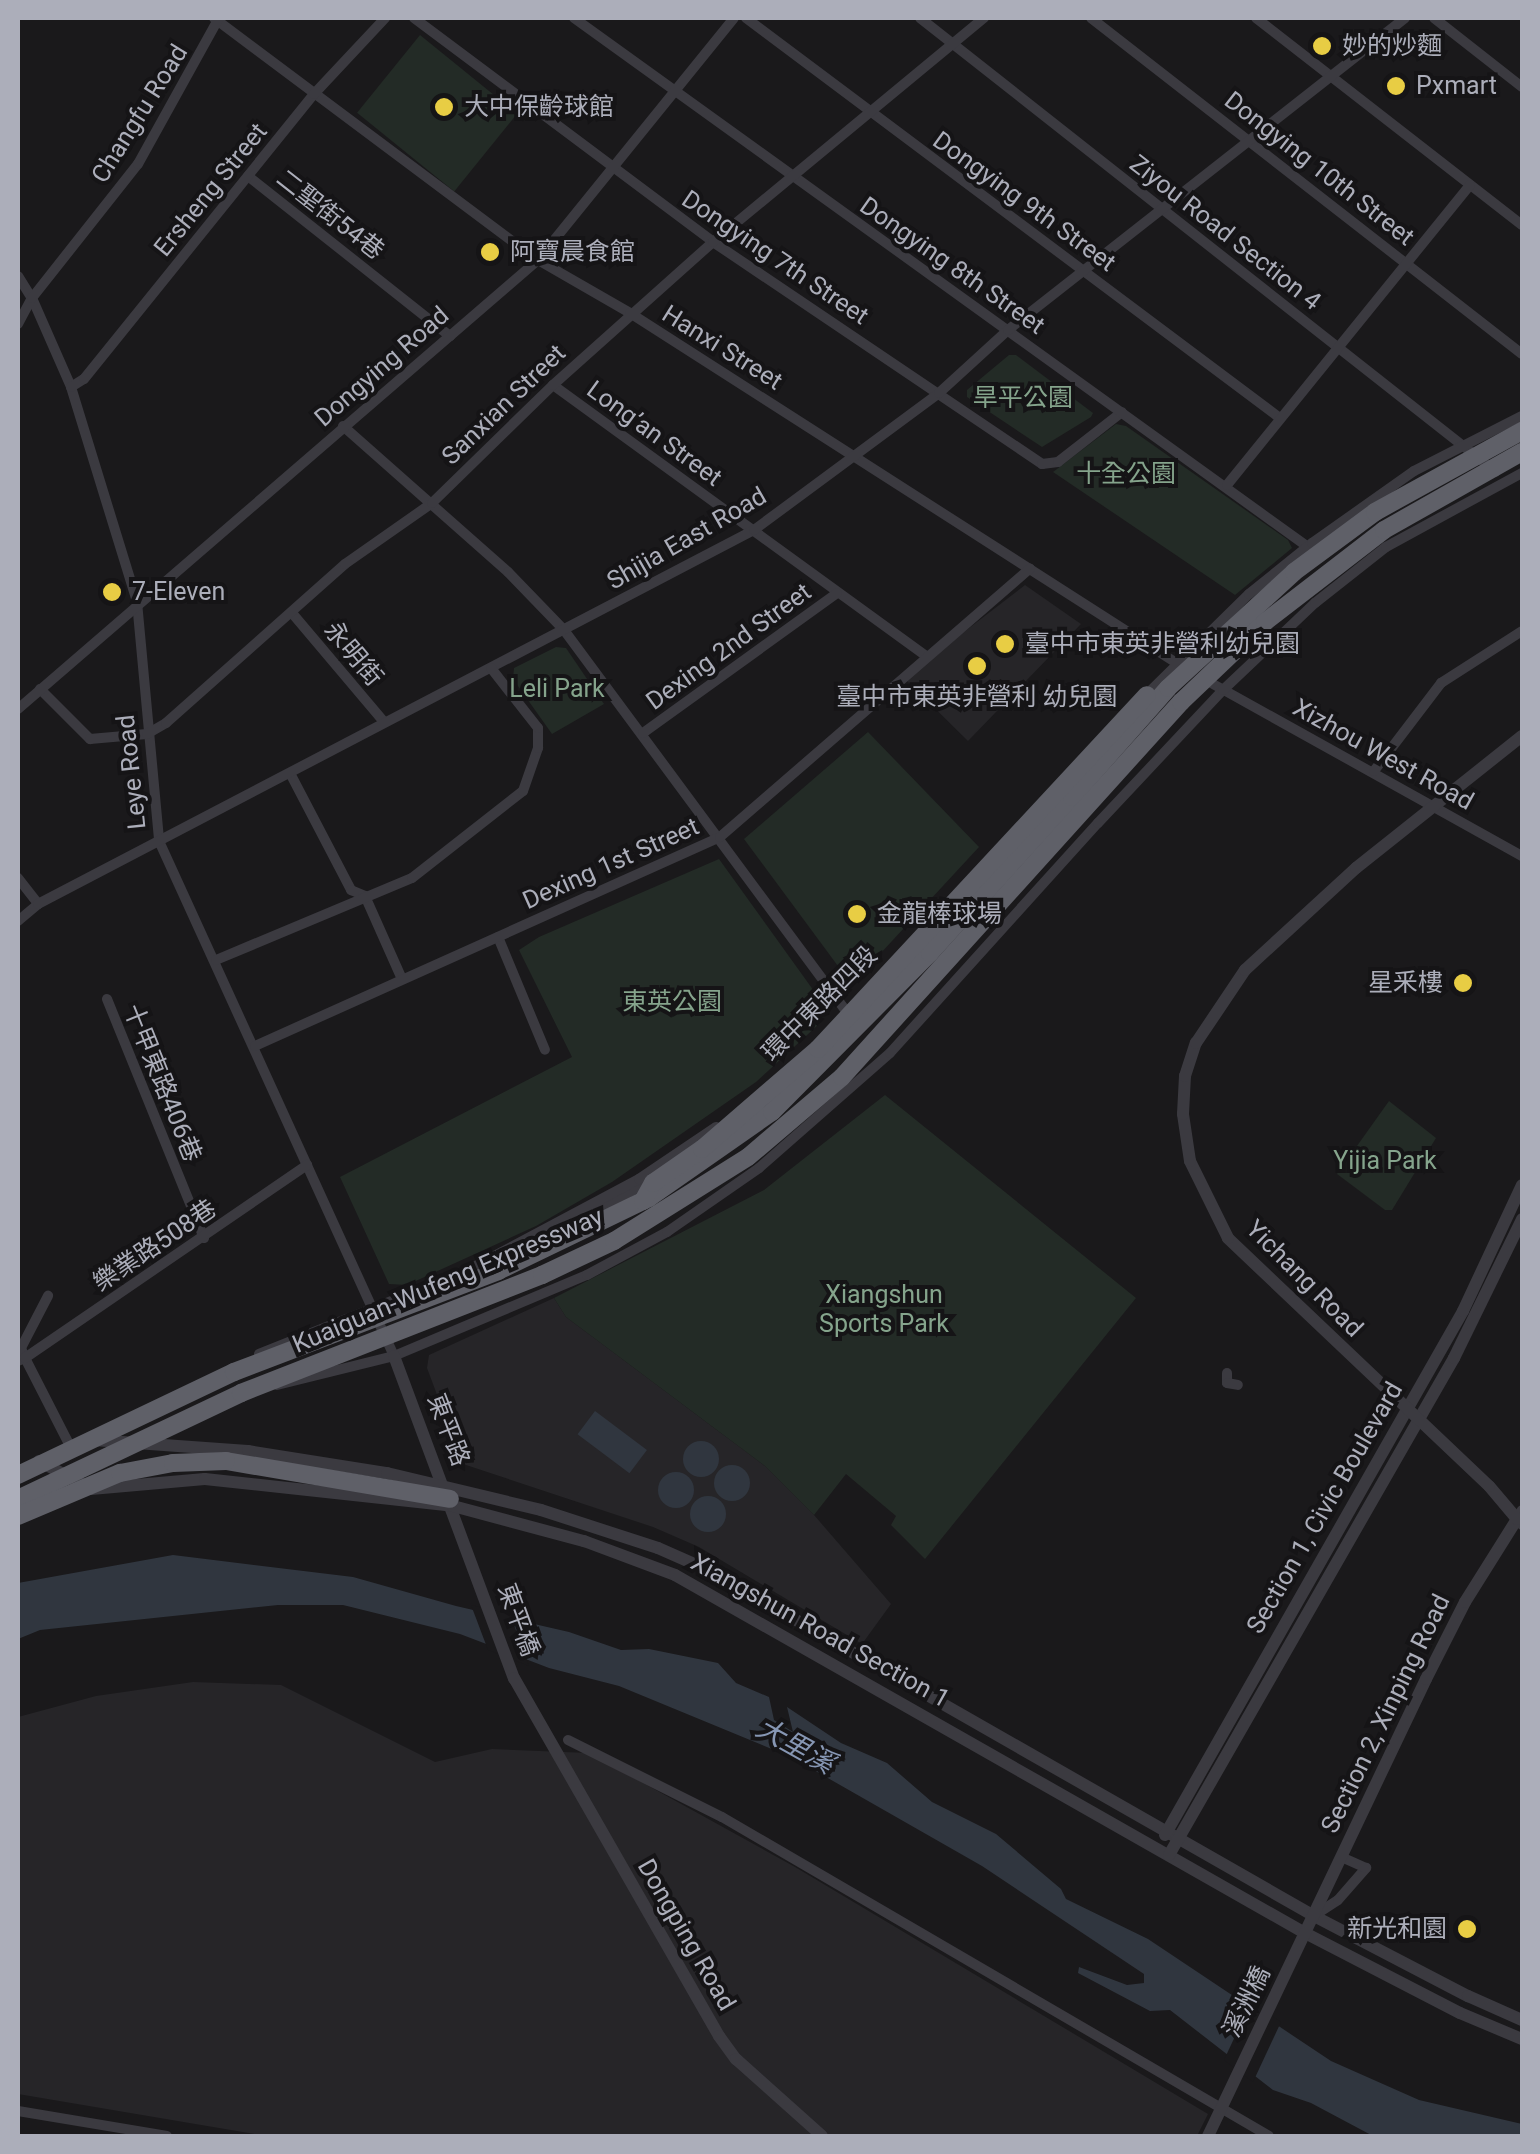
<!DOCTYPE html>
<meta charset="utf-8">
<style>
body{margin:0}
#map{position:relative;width:1540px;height:2154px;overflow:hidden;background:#1a191b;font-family:Roboto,"Noto Sans TC",sans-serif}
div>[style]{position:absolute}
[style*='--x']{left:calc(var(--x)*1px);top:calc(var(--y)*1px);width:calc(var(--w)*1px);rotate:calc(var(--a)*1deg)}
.built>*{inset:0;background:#262528}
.green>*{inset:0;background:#232b26;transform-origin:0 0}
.water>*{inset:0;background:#30363f;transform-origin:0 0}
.round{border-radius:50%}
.pier>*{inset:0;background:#1a191b}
.minor>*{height:10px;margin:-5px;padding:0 5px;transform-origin:5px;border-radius:5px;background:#3b3a40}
.tertiary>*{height:12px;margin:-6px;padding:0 6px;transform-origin:6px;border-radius:6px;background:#3b3a40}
.trunk>*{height:18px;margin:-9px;padding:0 9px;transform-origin:9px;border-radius:9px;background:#5f6068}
.trunk-bridge>*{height:18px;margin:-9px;padding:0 9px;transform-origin:9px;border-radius:9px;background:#5f6068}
.dots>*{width:28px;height:28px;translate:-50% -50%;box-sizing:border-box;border:5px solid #151416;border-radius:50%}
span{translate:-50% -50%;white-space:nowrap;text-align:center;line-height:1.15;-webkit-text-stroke:8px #151416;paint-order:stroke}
.poi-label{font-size:25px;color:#acaeba}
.left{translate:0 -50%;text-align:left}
.right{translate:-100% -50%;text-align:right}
.street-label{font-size:25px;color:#acaeba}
.park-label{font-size:25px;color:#85a48c}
.water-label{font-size:28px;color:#8696b3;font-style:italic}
.frame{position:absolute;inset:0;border:20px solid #acaeba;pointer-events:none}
</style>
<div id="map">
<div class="built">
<div style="clip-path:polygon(1025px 585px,1081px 624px,968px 741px,904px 678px)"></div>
<div style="clip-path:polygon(554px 1298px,566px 1317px,765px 1466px,814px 1515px,891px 1604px,862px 1644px,699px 1547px,653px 1527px,463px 1464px,427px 1368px,429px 1355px)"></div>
<div style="clip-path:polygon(193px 1682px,281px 1685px,435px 1762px,492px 1749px,589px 1753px,795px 1867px,1208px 2114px,1197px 2136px,266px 2136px,18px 2094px,18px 1717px,96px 1696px)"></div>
</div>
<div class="green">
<div style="left:420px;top:35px;width:125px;height:100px;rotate:39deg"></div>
<div style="clip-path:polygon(1009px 355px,1016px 355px,1093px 413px,1091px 417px,1042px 447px,967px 397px,967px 390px)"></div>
<div style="clip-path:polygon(1116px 424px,1126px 426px,1288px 540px,1292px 548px,1235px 595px,1053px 472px)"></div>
<div style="clip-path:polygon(556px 647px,566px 648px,604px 704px,552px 734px,513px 679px,514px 668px)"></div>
<div style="clip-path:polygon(868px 732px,979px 847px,855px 981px,849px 981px,744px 839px)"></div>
<div style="clip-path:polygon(719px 859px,824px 1005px,826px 1013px,819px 1024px,756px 1082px,612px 1182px,536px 1226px,407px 1285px,389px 1284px,340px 1177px,572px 1057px,519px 950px,539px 937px)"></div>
<div style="clip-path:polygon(885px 1095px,1136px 1298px,925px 1559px,891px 1525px,896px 1516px,846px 1474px,814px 1515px,765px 1466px,566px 1317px,554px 1298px,764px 1190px)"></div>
<div style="clip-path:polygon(1389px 1101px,1436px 1138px,1392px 1210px,1385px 1210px,1337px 1174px)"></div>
</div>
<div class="water">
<div style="left:595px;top:1411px;width:65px;height:29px;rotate:37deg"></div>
<div class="round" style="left:683px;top:1441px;width:36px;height:36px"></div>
<div class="round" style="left:714px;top:1465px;width:36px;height:36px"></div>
<div class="round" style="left:658px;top:1472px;width:36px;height:36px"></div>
<div class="round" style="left:690px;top:1496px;width:36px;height:36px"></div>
<div style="clip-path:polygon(173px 1555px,353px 1577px,456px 1606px,569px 1632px,621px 1650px,649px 1649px,718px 1663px,736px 1683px,769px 1697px,774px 1720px,793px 1732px,787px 1707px,841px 1743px,887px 1763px,932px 1802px,996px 1834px,1061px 1889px,1066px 1899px,1148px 1939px,1331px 2061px,1419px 2100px,1522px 2124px,1522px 2136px,1373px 2136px,1311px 2103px,1273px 2090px,1170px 2010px,1150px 2011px,1078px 1973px,1079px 1967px,1127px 1985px,1144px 1983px,1144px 1974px,982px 1866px,791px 1757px,619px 1686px,549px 1668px,460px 1634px,343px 1605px,278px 1605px,40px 1630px,18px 1639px,18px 1583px)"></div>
</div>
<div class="pier">
<div style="clip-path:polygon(471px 1605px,510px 1614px,529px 1666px,488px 1650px)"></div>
<div style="clip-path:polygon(1251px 2002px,1281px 2022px,1253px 2082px,1224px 2060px)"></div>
</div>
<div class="minor">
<div style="--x:214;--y:18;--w:404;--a:36.8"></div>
<div style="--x:538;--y:260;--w:106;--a:29.9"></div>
<div style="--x:630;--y:313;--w:664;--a:32.64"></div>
<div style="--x:414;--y:18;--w:374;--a:36.8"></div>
<div style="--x:713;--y:242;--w:397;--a:34"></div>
<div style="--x:1042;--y:464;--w:16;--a:-7"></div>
<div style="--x:1058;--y:462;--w:81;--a:-38"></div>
<div style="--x:574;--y:18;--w:905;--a:35.78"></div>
<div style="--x:746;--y:18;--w:667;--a:36.84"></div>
<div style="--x:920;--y:18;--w:733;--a:38.24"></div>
<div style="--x:1091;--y:18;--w:546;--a:37.94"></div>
<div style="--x:1256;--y:18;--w:337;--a:37.9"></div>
<div style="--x:1434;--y:18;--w:112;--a:38.1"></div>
<div style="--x:248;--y:176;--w:258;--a:38.4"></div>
<div style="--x:18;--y:276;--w:26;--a:58"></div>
<div style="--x:32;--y:298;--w:97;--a:66.3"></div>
<div style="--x:71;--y:387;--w:225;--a:72.9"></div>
<div style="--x:137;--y:602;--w:240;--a:84.7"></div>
<div style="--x:159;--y:841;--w:566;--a:65.47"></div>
<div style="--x:18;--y:324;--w:30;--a:-62"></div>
<div style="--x:32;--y:298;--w:171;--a:-51.7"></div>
<div style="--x:138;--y:164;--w:167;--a:-61"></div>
<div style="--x:553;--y:385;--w:462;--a:36"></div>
<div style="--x:71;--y:387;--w:15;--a:-32"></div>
<div style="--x:84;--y:379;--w:366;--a:-51.1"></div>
<div style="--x:314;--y:94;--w:104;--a:-46.9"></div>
<div style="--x:343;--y:426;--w:220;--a:41.5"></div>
<div style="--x:508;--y:572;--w:81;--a:46"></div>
<div style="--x:564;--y:630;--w:475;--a:53.5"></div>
<div style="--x:1227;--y:485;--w:386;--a:-51"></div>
<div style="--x:292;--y:613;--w:143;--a:49.8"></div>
<div style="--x:1204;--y:679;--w:364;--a:29.1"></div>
<div style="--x:40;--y:689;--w:71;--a:45"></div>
<div style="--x:90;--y:739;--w:57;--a:-5"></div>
<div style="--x:147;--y:734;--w:22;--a:-30"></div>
<div style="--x:166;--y:723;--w:239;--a:-41.6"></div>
<div style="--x:345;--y:564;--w:106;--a:-35"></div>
<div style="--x:432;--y:503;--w:169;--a:-44.3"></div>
<div style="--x:553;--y:385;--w:215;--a:-41.8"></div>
<div style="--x:713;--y:242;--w:352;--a:-39.6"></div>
<div style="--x:1143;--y:698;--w:148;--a:-44.5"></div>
<div style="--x:1249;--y:594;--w:81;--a:-39"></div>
<div style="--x:1312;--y:543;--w:125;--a:-35.2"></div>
<div style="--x:1414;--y:471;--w:121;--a:-27"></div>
<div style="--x:18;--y:709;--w:687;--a:-40.81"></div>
<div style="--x:538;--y:260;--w:311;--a:-51"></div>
<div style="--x:643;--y:733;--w:239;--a:-35.8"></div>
<div style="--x:1374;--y:771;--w:111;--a:-52.7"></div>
<div style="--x:1441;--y:683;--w:96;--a:-32.7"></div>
<div style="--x:291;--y:775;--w:130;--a:62.4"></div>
<div style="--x:351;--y:890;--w:15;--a:23"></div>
<div style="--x:365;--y:896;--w:91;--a:66"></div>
<div style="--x:18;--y:878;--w:33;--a:52"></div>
<div style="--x:18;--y:921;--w:26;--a:-40"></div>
<div style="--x:38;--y:904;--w:808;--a:-27.58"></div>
<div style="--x:754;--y:530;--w:230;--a:-36.5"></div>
<div style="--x:939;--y:393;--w:93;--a:-42.4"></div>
<div style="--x:1008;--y:330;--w:505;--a:-38.16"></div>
<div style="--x:498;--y:937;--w:122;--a:67.4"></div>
<div style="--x:216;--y:960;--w:212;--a:-22.7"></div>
<div style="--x:412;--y:878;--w:141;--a:-38.1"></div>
<div style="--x:523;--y:791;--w:46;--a:-70.8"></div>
<div style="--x:538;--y:748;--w:20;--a:-90"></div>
<div style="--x:538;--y:728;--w:76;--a:-128.1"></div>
<div style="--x:107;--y:999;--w:258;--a:67.9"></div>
<div style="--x:255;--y:1046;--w:510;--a:-24.2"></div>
<div style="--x:720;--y:837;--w:410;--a:-40.9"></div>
<div style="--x:555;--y:1234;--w:98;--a:-29.2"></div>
<div style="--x:466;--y:1271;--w:196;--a:-28"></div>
<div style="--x:639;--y:1179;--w:93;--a:-34"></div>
<div style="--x:259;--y:1354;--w:228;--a:-21.8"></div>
<div style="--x:18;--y:1361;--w:8;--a:-23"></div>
<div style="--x:25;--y:1358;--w:11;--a:-112"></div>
<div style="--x:21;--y:1348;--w:59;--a:-62.6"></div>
<div style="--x:1227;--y:1373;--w:10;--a:90"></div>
<div style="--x:1227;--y:1383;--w:11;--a:10"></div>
<div style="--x:277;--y:1385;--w:121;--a:-13.9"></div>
<div style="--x:394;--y:1356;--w:209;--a:-22.8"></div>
<div style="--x:587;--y:1275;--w:91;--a:-28.3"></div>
<div style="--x:667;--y:1232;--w:112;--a:-34.8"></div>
<div style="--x:759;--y:1168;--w:174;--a:-41.3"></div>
<div style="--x:890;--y:1053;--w:310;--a:-47.9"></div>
<div style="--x:1098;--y:823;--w:183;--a:-46.8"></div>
<div style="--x:1223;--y:690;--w:127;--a:-43.4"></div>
<div style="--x:1315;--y:603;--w:90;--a:-38.3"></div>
<div style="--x:1386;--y:547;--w:155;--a:-28.6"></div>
<div style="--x:69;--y:1444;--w:97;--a:-117.1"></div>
<div style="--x:25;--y:1358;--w:342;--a:-34.4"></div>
<div style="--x:1522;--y:1510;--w:10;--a:119"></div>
<div style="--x:1517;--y:1519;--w:8;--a:50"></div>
<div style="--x:568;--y:1740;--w:172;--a:26.6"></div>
<div style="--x:722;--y:1817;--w:633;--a:30.25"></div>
<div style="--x:1315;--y:1915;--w:27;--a:-33"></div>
<div style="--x:1338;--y:1900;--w:43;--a:-48.8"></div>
<div style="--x:1366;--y:1868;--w:27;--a:-156"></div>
<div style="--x:18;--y:2111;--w:151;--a:9.5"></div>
</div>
<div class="tertiary">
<div style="--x:394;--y:1356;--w:344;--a:69.6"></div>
<div style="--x:514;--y:1678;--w:413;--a:60.2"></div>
<div style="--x:719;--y:2036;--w:29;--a:54"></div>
<div style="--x:736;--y:2059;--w:115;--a:41.8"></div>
<div style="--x:94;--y:1440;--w:154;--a:4.1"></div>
<div style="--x:248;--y:1451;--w:141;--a:9"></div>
<div style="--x:387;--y:1473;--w:158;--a:13.5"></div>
<div style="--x:541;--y:1510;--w:123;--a:18"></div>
<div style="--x:658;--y:1548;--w:57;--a:23.9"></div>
<div style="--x:710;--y:1571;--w:696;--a:29.73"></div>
<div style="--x:1314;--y:1916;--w:174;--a:27.5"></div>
<div style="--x:1468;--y:1996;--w:59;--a:24"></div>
<div style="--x:39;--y:1461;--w:59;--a:28.3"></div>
<div style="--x:91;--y:1489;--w:114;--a:-5"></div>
<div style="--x:205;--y:1479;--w:249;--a:6.2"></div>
<div style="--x:453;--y:1506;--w:136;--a:15"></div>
<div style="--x:584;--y:1541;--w:97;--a:20.5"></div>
<div style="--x:675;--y:1575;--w:725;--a:29.61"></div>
<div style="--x:1305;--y:1933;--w:174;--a:27.3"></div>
<div style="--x:1460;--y:2013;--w:67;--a:22.8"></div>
<div style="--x:1165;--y:1835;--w:603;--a:-60.37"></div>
<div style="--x:1463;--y:1311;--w:139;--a:-64.9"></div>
<div style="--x:1169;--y:1855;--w:573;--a:-60.17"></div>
<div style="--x:1454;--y:1358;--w:155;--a:-63.9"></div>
<div style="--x:1208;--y:2136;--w:506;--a:-64.5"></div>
<div style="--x:1426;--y:1679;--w:86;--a:-63.1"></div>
<div style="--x:1465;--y:1602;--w:98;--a:-57.9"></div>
<div style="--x:1517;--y:1519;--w:43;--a:-130.3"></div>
<div style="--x:1489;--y:1486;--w:360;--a:-136.5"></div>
<div style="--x:1228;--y:1238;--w:86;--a:-116.3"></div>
<div style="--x:1190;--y:1161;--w:48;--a:-98.5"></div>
<div style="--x:1183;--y:1114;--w:38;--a:-87"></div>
<div style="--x:1185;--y:1076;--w:35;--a:-72"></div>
<div style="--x:1196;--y:1043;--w:88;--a:-56.1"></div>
<div style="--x:1245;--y:970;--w:151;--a:-42.6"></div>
<div style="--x:1356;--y:868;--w:212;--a:-38.5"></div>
</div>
<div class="trunk">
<div style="--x:498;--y:1271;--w:168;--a:-25.8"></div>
<div style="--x:649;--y:1198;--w:150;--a:-35"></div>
<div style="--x:772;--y:1112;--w:224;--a:-45.2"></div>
<div style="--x:930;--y:953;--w:211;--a:-47.7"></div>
<div style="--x:226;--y:1461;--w:227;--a:9.6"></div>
</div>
<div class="trunk-bridge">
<div style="--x:1072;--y:797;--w:145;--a:-48.6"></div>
<div style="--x:1168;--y:688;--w:171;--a:-42.6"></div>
<div style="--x:1294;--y:572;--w:101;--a:-36.5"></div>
<div style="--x:1375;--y:512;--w:168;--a:-28.9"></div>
<div style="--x:643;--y:1201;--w:21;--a:-61"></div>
<div style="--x:653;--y:1183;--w:60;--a:-34.8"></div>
<div style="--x:702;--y:1149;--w:153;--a:-40.8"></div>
<div style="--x:818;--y:1049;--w:483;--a:-47.1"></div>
<div style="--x:18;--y:1475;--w:239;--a:-25.5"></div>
<div style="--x:234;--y:1372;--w:283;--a:-20.9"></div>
<div style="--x:18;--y:1499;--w:247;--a:-25.4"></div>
<div style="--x:241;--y:1393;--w:323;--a:-21.4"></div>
<div style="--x:542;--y:1275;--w:80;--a:-25.3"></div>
<div style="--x:614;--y:1241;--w:158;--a:-32.1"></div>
<div style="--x:748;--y:1157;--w:123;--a:-40.4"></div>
<div style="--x:842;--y:1077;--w:506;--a:-47.89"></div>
<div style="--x:1181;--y:702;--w:116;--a:-43.6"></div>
<div style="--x:1265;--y:622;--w:150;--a:-37.7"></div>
<div style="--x:1384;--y:530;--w:159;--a:-29.5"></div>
<div style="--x:18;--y:1516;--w:111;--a:-22.9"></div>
<div style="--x:120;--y:1473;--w:54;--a:-10.7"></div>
<div style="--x:173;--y:1463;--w:53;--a:-2.2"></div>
</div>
<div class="dots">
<div style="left:1322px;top:46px;background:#e8cd44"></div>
<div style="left:1396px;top:86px;background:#e8cd44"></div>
<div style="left:444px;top:107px;background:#e8cd44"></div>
<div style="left:490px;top:252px;background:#e8cd44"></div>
<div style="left:112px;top:592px;background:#e8cd44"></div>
<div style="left:1005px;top:644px;background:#e8cd44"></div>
<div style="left:977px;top:666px;background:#e8cd44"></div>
<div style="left:857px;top:914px;background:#e8cd44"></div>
<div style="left:1463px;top:983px;background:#e8cd44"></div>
<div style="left:1467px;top:1929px;background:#e8cd44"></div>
</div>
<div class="poi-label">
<span class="left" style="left:1342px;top:46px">妙的炒麵</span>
<span class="left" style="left:1416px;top:86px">Pxmart</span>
<span class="left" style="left:464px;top:107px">大中保齡球館</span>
<span class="left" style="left:510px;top:252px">阿寶晨食館</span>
<span class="left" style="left:132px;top:592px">7-Eleven</span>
<span class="left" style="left:1025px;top:644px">臺中市東英非營利幼兒園</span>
<span style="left:977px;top:697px">臺中市東英非營利 幼兒園</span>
<span class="left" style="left:877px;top:914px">金龍棒球場</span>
<span class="right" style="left:1443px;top:983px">星釆樓</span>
<span class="right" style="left:1447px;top:1929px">新光和園</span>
</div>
<div class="street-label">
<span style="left:140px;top:114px;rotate:-58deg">Changfu Road</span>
<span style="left:1319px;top:169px;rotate:38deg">Dongying 10th Street</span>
<span style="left:211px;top:190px;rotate:-51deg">Ersheng Street</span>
<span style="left:1024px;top:202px;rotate:36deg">Dongying 9th Street</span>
<span style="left:330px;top:215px;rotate:38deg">二聖街54巷</span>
<span style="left:1225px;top:233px;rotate:38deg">Ziyou Road Section 4</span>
<span style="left:775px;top:258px;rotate:34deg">Dongying 7th Street</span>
<span style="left:952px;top:266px;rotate:35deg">Dongying 8th Street</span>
<span style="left:722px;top:348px;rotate:32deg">Hanxi Street</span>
<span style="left:382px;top:367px;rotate:-41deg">Dongying Road</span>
<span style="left:504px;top:405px;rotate:-44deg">Sanxian Street</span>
<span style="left:654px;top:434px;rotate:36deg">Long’an Street</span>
<span style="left:687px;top:539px;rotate:-30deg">Shijia East Road</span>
<span style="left:729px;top:647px;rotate:-36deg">Dexing 2nd Street</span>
<span style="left:353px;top:654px;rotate:50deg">永明街</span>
<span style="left:1383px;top:755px;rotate:29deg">Xizhou West Road</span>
<span style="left:132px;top:772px;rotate:-96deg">Leye Road</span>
<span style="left:611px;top:864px;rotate:-24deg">Dexing 1st Street</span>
<span style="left:820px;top:1004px;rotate:-45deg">環中東路四段</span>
<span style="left:162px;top:1083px;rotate:68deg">十甲東路406巷</span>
<span style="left:155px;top:1246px;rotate:-34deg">樂業路508巷</span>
<span style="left:1304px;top:1279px;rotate:45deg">Yichang Road</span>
<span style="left:448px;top:1281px;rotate:-23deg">Kuaiguan-Wufeng Expressway</span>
<span style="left:448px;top:1430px;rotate:69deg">東平路</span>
<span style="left:1325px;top:1508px;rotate:-60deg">Section 1, Civic Boulevard</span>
<span style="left:518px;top:1620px;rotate:70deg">東平橋</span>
<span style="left:820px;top:1631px;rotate:29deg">Xiangshun Road Section 1</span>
<span style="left:1386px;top:1714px;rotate:-64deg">Section 2, Xinping Road</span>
<span style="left:686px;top:1935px;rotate:60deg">Dongping Road</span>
<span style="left:1247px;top:2002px;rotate:-64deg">溪洲橋</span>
</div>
<div class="park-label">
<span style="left:1023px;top:398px">旱平公園</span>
<span style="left:1126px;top:474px">十全公園</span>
<span style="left:557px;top:689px">Leli Park</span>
<span style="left:672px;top:1002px">東英公園</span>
<span style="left:1385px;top:1161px">Yijia Park</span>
<span style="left:884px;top:1310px">Xiangshun<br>Sports Park</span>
</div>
<div class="water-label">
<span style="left:795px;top:1746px;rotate:29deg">大里溪</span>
</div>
<div class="frame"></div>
</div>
